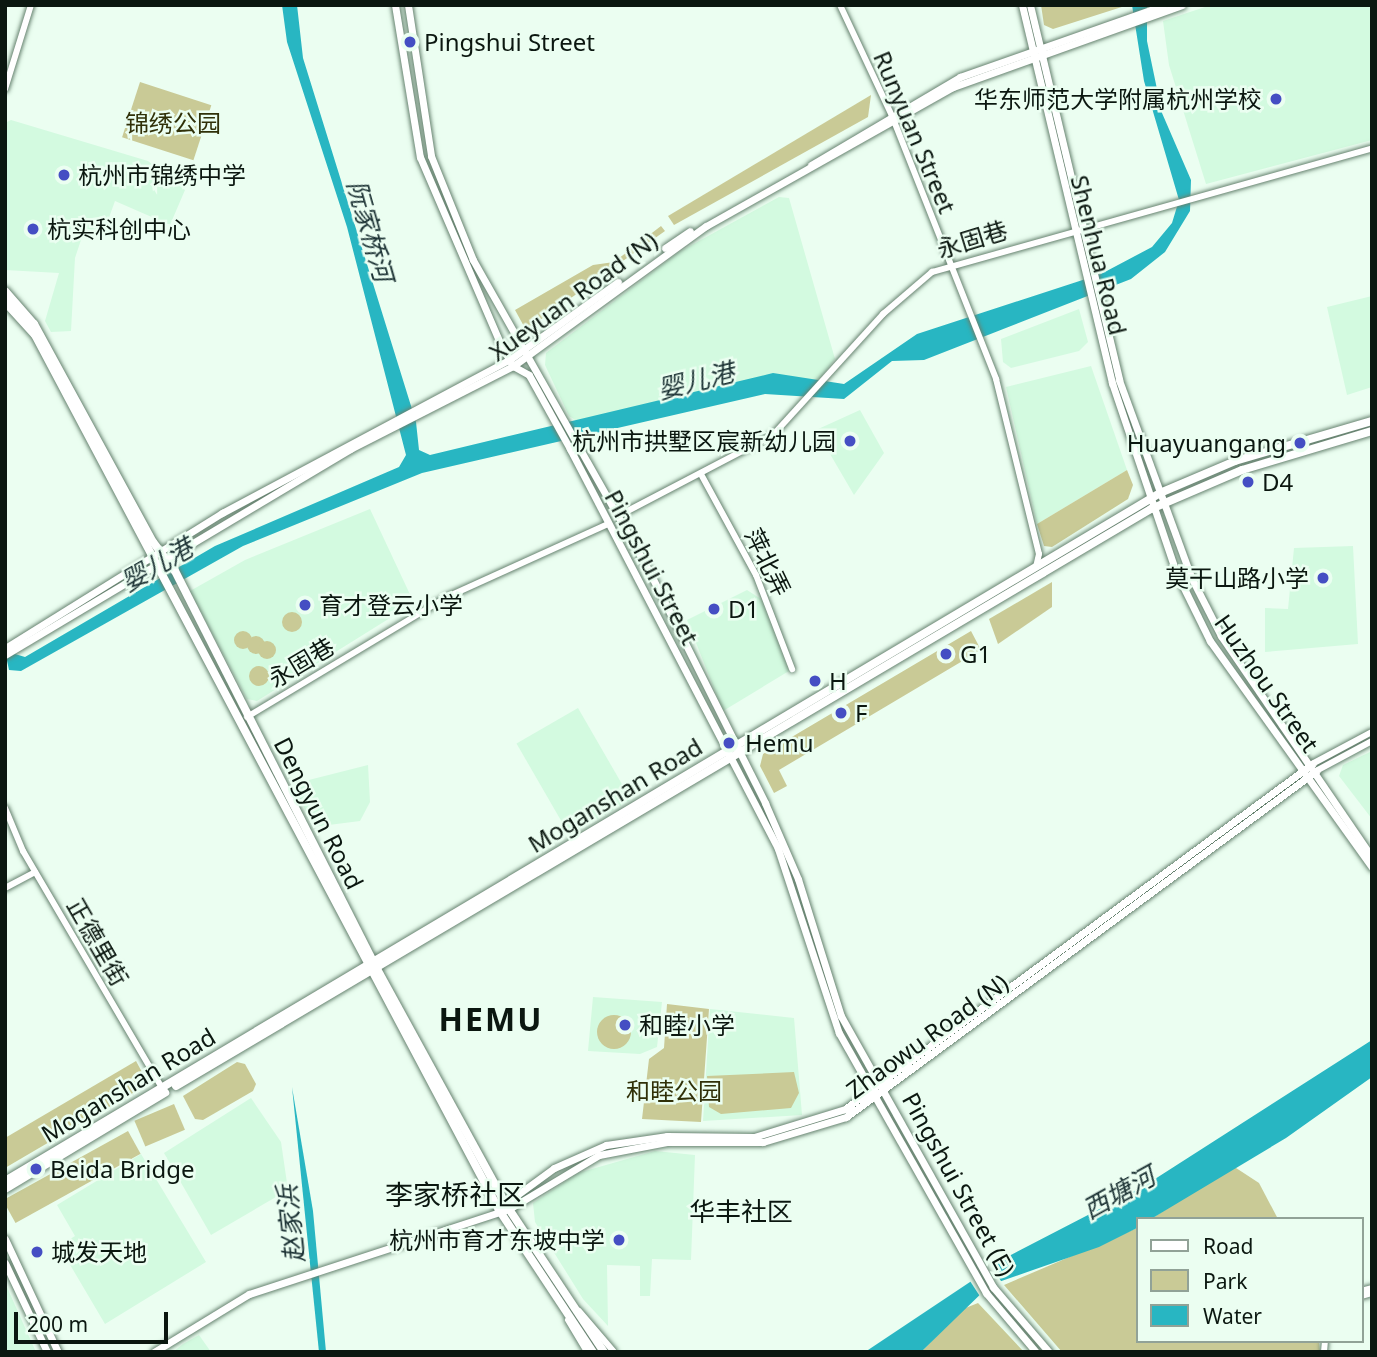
<!DOCTYPE html>
<meta charset="utf-8">
<style>
body{margin:0}
#map{position:relative;width:1377px;height:1357px;overflow:hidden;background:#ebfef1;font-family:"Noto Sans","Noto Sans SC",sans-serif}
div>[style]{position:absolute}
[style*='--x']{left:calc(var(--x)*1px);top:calc(var(--y)*1px);width:calc(var(--w)*1px);rotate:calc(var(--a)*1deg)}
.built>*{inset:0;background:#d3fae0;transform-origin:0 0}
.green>*{inset:0;background:#c9ca96;transform-origin:0 0}
.round{border-radius:50%}
.water>*{inset:0;background:#28b6c2}
.pier>*{inset:0;background:#ebfef1;transform-origin:0 0}
.roads{filter:drop-shadow(0 0 2px #66826f) drop-shadow(0 0 2px #66826f)}
.tertiary>*{height:6px;margin:-3px;padding:0 3px;transform-origin:3px;border-radius:3px;background:#fff}
.secondary>*{height:7px;margin:-3.5px;padding:0 3.5px;transform-origin:3.5px;border-radius:3.5px;background:#fff}
.primary>*{height:8px;margin:-4px;padding:0 4px;transform-origin:4px;border-radius:4px;background:#fff}
.dots>*{width:19px;height:19px;translate:-50% -50%;box-sizing:border-box;border:4px solid #ebfef1;border-radius:50%}
span{translate:-50% -50%;white-space:nowrap;text-align:center;line-height:1.15;-webkit-text-stroke:5px #ebfef1;paint-order:stroke}
.poi-label{font-size:24px;color:#0b1710}
.left{translate:0 -50%;text-align:left}
.right{translate:-100% -50%;text-align:right}
.park-label{font-size:24px;color:#303008}
.street-label{font-size:24px;color:#0b1710}
.water-label{font-size:26px;color:#1d3335;font-style:italic}
.neighbourhood-label{font-size:26px;color:#0b1710}
.quarter-label{font-size:28px;color:#0b1710}
.district-label{font-size:32px;color:#0b1710;font-weight:700;letter-spacing:2px}
.frame{position:absolute;inset:0;border:7px solid #0b1710;pointer-events:none}
.legend{position:absolute;left:1136px;top:1217px;width:228px;height:126px;box-sizing:border-box;background:#ebfef1;border:2px solid #91a297;margin:0;padding:9px 12px;list-style:none;font-size:21px;color:#0b1710}
.legend li{display:flex;align-items:center;gap:14px;height:35px}
.legend b{width:35px;border:2px solid #91a297}
.scale{position:absolute;left:14px;top:1312px;width:154px;height:32px;box-sizing:border-box;border:4px solid #0b1710;border-top:0;padding-left:9px;font-size:21px;line-height:24px;white-space:nowrap;color:#0b1710;-webkit-text-stroke:5px #ebfef1;paint-order:stroke}
</style>
<div id="map">
<div class="built">
<div style="clip-path:polygon(1211px 5px,1372px 5px,1372px 140px,1206px 184px,1169px 65px,1163px 21px)"></div>
<div style="clip-path:polygon(11px 120px,148px 161px,185px 190px,170px 225px,115px 201px,103px 234px,85px 228px,75px 258px,71px 331px,51px 332px,45px 321px,59px 273px,5px 270px,5px 123px)"></div>
<div style="clip-path:polygon(779px 197px,789px 198px,835px 359px,816px 384px,583px 425px,569px 416px,545px 365px,546px 353px,679px 252px)"></div>
<div style="clip-path:polygon(1372px 296px,1372px 387px,1347px 395px,1327px 307px)"></div>
<div style="clip-path:polygon(1079px 309px,1088px 342px,1079px 351px,1011px 368px,1003px 362px,1001px 339px)"></div>
<div style="clip-path:polygon(1091px 366px,1127px 470px,1037px 524px,1006px 387px)"></div>
<div style="clip-path:polygon(860px 410px,884px 453px,854px 495px,816px 430px)"></div>
<div style="clip-path:polygon(370px 509px,414px 603px,257px 701px,247px 699px,190px 591px,245px 560px)"></div>
<div style="clip-path:polygon(1353px 546px,1358px 644px,1265px 652px,1265px 608px,1288px 609px,1294px 548px)"></div>
<div style="clip-path:polygon(747px 590px,761px 599px,789px 671px,723px 711px,687px 620px)"></div>
<div style="left:578px;top:708px;width:106px;height:71px;rotate:60deg"></div>
<div style="clip-path:polygon(1372px 751px,1372px 819px,1339px 776px,1343px 765px)"></div>
<div style="clip-path:polygon(368px 765px,370px 802px,360px 821px,313px 827px,293px 784px)"></div>
<div style="clip-path:polygon(593px 997px,662px 1002px,657px 1047px,640px 1054px,588px 1051px)"></div>
<div style="clip-path:polygon(710px 1009px,794px 1018px,802px 1115px,703px 1121px)"></div>
<div style="clip-path:polygon(251px 1098px,281px 1142px,288px 1190px,211px 1235px,164px 1153px)"></div>
<div style="clip-path:polygon(655px 1151px,695px 1155px,691px 1260px,652px 1259px,650px 1296px,640px 1296px,640px 1266px,607px 1265px,608px 1326px,583px 1299px,535px 1222px,533px 1203px,578px 1173px)"></div>
<div style="clip-path:polygon(141px 1154px,206px 1262px,105px 1324px,59px 1246px,75px 1236px,57px 1205px)"></div>
<div style="clip-path:polygon(5px 1283px,36px 1352px,5px 1352px)"></div>
<div style="clip-path:polygon(199px 1335px,211px 1352px,173px 1352px,183px 1344px)"></div>
</div>
<div class="green">
<div style="clip-path:polygon(1041px 5px,1128px 5px,1053px 29px,1044px 25px)"></div>
<div style="left:140px;top:82px;width:75px;height:58px;rotate:18deg"></div>
<div style="clip-path:polygon(871px 95px,868px 117px,674px 225px,668px 216px)"></div>
<div style="clip-path:polygon(661px 226px,665px 231px,526px 330px,515px 310px,593px 265px,614px 262px)"></div>
<div style="clip-path:polygon(1127px 470px,1133px 485px,1128px 499px,1052px 547px,1044px 546px,1037px 524px)"></div>
<div style="clip-path:polygon(1052px 582px,1052px 607px,998px 644px,989px 619px)"></div>
<div class="round" style="left:282px;top:612px;width:20px;height:20px"></div>
<div style="clip-path:polygon(971px 631px,981px 650px,779px 770px,787px 786px,774px 793px,760px 766px,763px 754px)"></div>
<div class="round" style="left:234px;top:631px;width:18px;height:18px"></div>
<div class="round" style="left:247px;top:636px;width:18px;height:18px"></div>
<div class="round" style="left:258px;top:641px;width:18px;height:18px"></div>
<div class="round" style="left:249px;top:666px;width:20px;height:20px"></div>
<div style="clip-path:polygon(667px 1004px,709px 1009px,701px 1122px,642px 1119px,649px 1059px,664px 1048px)"></div>
<div class="round" style="left:597px;top:1015px;width:34px;height:34px"></div>
<div style="clip-path:polygon(136px 1061px,143px 1074px,138px 1090px,5px 1168px,5px 1138px)"></div>
<div style="clip-path:polygon(237px 1062px,245px 1064px,256px 1084px,253px 1091px,203px 1120px,195px 1119px,183px 1096px)"></div>
<div style="clip-path:polygon(794px 1072px,799px 1093px,791px 1108px,721px 1114px,709px 1107px,707px 1076px)"></div>
<div style="left:174px;top:1104px;width:28px;height:43px;rotate:67deg"></div>
<div style="left:128px;top:1131px;width:26px;height:143px;rotate:61deg"></div>
<div style="clip-path:polygon(1233px 1166px,1259px 1183px,1278px 1219px,1151px 1219px)"></div>
<div style="clip-path:polygon(1137px 1228px,1137px 1341px,1319px 1341px,1320px 1352px,1062px 1352px,1004px 1285px)"></div>
<div style="clip-path:polygon(978px 1303px,1024px 1352px,921px 1352px,963px 1309px)"></div>
</div>
<div class="water">
<div style="clip-path:polygon(282px 5px,297px 5px,303px 58px,416px 422px,419px 450px,430px 455px,773px 373px,844px 384px,917px 334px,1101px 274px,1152px 247px,1172px 223px,1179px 200px,1144px 81px,1132px 5px,1147px 5px,1147px 41px,1162px 113px,1191px 180px,1190px 211px,1165px 252px,1131px 279px,924px 360px,892px 361px,844px 399px,765px 394px,422px 473px,243px 546px,21px 671px,9px 670px,5px 651px,25px 657px,215px 546px,399px 467px,406px 455px,347px 227px,287px 42px)"></div>
<div style="clip-path:polygon(1372px 1040px,1372px 1077px,1286px 1138px,1151px 1219px,1137px 1219px,1137px 1228px,1099px 1247px,990px 1285px,921px 1352px,865px 1352px,1009px 1256px,1144px 1186px)"></div>
<div style="clip-path:polygon(292px 1087px,313px 1211px,326px 1352px,319px 1352px)"></div>
</div>
<div class="pier">
<div style="left:990px;top:1264px;width:24px;height:26px;rotate:57deg"></div>
</div>
<div class="roads">
<div class="tertiary">
<div style="--x:840;--y:5;--w:123;--a:64.9"></div>
<div style="--x:892;--y:116;--w:283;--a:68.4"></div>
<div style="--x:996;--y:379;--w:180;--a:76.2"></div>
<div style="--x:1039;--y:554;--w:13;--a:103"></div>
<div style="--x:5;--y:89;--w:88;--a:-72.8"></div>
<div style="--x:702;--y:476;--w:113;--a:61.4"></div>
<div style="--x:756;--y:575;--w:101;--a:69"></div>
<div style="--x:618;--y:516;--w:175;--a:-27.6"></div>
<div style="--x:773;--y:435;--w:164;--a:-47.7"></div>
<div style="--x:883;--y:314;--w:65;--a:-40.6"></div>
<div style="--x:932;--y:272;--w:457;--a:-15.7"></div>
<div style="--x:247;--y:717;--w:233;--a:-31"></div>
<div style="--x:447;--y:597;--w:175;--a:-24.4"></div>
<div style="--x:1312;--y:764;--w:68;--a:-28.1"></div>
<div style="--x:1316;--y:771;--w:64;--a:-28.2"></div>
<div style="--x:5;--y:808;--w:47;--a:67.3"></div>
<div style="--x:23;--y:851;--w:278;--a:59.6"></div>
<div style="--x:5;--y:888;--w:34;--a:-28"></div>
<div style="--x:1361;--y:1291;--w:11;--a:-15"></div>
<div style="--x:1361;--y:1296;--w:11;--a:-15"></div>
<div style="--x:579;--y:1311;--w:54;--a:49.5"></div>
<div style="--x:568;--y:1320;--w:37;--a:59"></div>
<div style="--x:1324;--y:1352;--w:11;--a:-85"></div>
</div>
<div class="secondary">
<div style="--x:395;--y:5;--w:154;--a:80.7"></div>
<div style="--x:420;--y:157;--w:202;--a:66.7"></div>
<div style="--x:500;--y:343;--w:26;--a:61"></div>
<div style="--x:513;--y:366;--w:18;--a:29"></div>
<div style="--x:529;--y:375;--w:85;--a:61"></div>
<div style="--x:570;--y:449;--w:451;--a:62.5"></div>
<div style="--x:778;--y:849;--w:194;--a:71.7"></div>
<div style="--x:839;--y:1033;--w:299;--a:60.5"></div>
<div style="--x:986;--y:1293;--w:77;--a:49.7"></div>
<div style="--x:408;--y:5;--w:153;--a:81.3"></div>
<div style="--x:431;--y:156;--w:112;--a:68"></div>
<div style="--x:473;--y:260;--w:362;--a:60.5"></div>
<div style="--x:651;--y:575;--w:255;--a:63.4"></div>
<div style="--x:765;--y:803;--w:83;--a:66.5"></div>
<div style="--x:798;--y:879;--w:144;--a:72.6"></div>
<div style="--x:841;--y:1016;--w:311;--a:60.7"></div>
<div style="--x:993;--y:1287;--w:86;--a:49.3"></div>
<div style="--x:1022;--y:5;--w:389;--a:76.6"></div>
<div style="--x:1112;--y:383;--w:200;--a:71.3"></div>
<div style="--x:1176;--y:572;--w:77;--a:63.8"></div>
<div style="--x:1210;--y:641;--w:278;--a:54.4"></div>
<div style="--x:1030;--y:5;--w:385;--a:76.6"></div>
<div style="--x:1119;--y:380;--w:210;--a:69.9"></div>
<div style="--x:1191;--y:577;--w:66;--a:63"></div>
<div style="--x:1221;--y:636;--w:268;--a:55.7"></div>
<div style="--x:811;--y:165;--w:173;--a:-30.6"></div>
<div style="--x:960;--y:77;--w:217;--a:-19.4"></div>
<div style="--x:665;--y:248;--w:30;--a:-34"></div>
<div style="--x:5;--y:648;--w:256;--a:-31.9"></div>
<div style="--x:222;--y:513;--w:325;--a:-28.1"></div>
<div style="--x:509;--y:360;--w:134;--a:-35.6"></div>
<div style="--x:5;--y:655;--w:402;--a:-30.8"></div>
<div style="--x:350;--y:449;--w:183;--a:-27"></div>
<div style="--x:513;--y:366;--w:238;--a:-36"></div>
<div style="--x:706;--y:226;--w:283;--a:-29.4"></div>
<div style="--x:953;--y:87;--w:243;--a:-19.7"></div>
<div style="--x:502;--y:1206;--w:64;--a:-36.2"></div>
<div style="--x:554;--y:1168;--w:57;--a:-23.9"></div>
<div style="--x:606;--y:1145;--w:62;--a:-8.4"></div>
<div style="--x:667;--y:1136;--w:87;--a:0.7"></div>
<div style="--x:754;--y:1137;--w:95;--a:-17.1"></div>
<div style="--x:845;--y:1109;--w:581;--a:-36.46"></div>
<div style="--x:5;--y:1239;--w:125;--a:64.9"></div>
<div style="--x:5;--y:1263;--w:98;--a:64.7"></div>
<div style="--x:154;--y:1352;--w:111;--a:-31.4"></div>
<div style="--x:249;--y:1294;--w:274;--a:-18.1"></div>
<div style="--x:509;--y:1209;--w:105;--a:-31"></div>
<div style="--x:599;--y:1155;--w:69;--a:-10.8"></div>
<div style="--x:667;--y:1142;--w:96;--a:0"></div>
<div style="--x:763;--y:1142;--w:87;--a:-16.8"></div>
<div style="--x:846;--y:1117;--w:584;--a:-36.36"></div>
</div>
<div class="primary">
<div style="--x:5;--y:291;--w:44;--a:48.7"></div>
<div style="--x:34;--y:324;--w:248;--a:61.4"></div>
<div style="--x:153;--y:542;--w:36;--a:53"></div>
<div style="--x:175;--y:571;--w:446;--a:63.1"></div>
<div style="--x:377;--y:969;--w:267;--a:61.3"></div>
<div style="--x:505;--y:1203;--w:179;--a:56.4"></div>
<div style="--x:5;--y:302;--w:45;--a:47.7"></div>
<div style="--x:35;--y:335;--w:990;--a:62.06"></div>
<div style="--x:499;--y:1210;--w:170;--a:56.5"></div>
<div style="--x:176;--y:1086;--w:1133;--a:-30.62"></div>
<div style="--x:1151;--y:509;--w:99;--a:-23.2"></div>
<div style="--x:1242;--y:470;--w:136;--a:-16.7"></div>
<div style="--x:5;--y:1181;--w:1344;--a:-30.78"></div>
<div style="--x:1160;--y:493;--w:82;--a:-23.1"></div>
<div style="--x:1235;--y:461;--w:143;--a:-16.3"></div>
<div style="--x:5;--y:1189;--w:187;--a:-31"></div>
</div>
</div>
<div class="dots">
<div style="left:410px;top:42px;background:#454ec3"></div>
<div style="left:1276px;top:99px;background:#454ec3"></div>
<div style="left:64px;top:175px;background:#454ec3"></div>
<div style="left:33px;top:229px;background:#454ec3"></div>
<div style="left:850px;top:441px;background:#454ec3"></div>
<div style="left:1300px;top:443px;background:#454ec3"></div>
<div style="left:1248px;top:482px;background:#454ec3"></div>
<div style="left:1323px;top:578px;background:#454ec3"></div>
<div style="left:305px;top:605px;background:#454ec3"></div>
<div style="left:714px;top:609px;background:#454ec3"></div>
<div style="left:946px;top:654px;background:#454ec3"></div>
<div style="left:815px;top:681px;background:#454ec3"></div>
<div style="left:841px;top:713px;background:#454ec3"></div>
<div style="left:729px;top:743px;background:#454ec3"></div>
<div style="left:625px;top:1025px;background:#454ec3"></div>
<div style="left:36px;top:1169px;background:#454ec3"></div>
<div style="left:619px;top:1240px;background:#454ec3"></div>
<div style="left:37px;top:1252px;background:#454ec3"></div>
</div>
<div class="poi-label">
<span class="left" style="left:424px;top:42px">Pingshui Street</span>
<span class="right" style="left:1262px;top:99px">华东师范大学附属杭州学校</span>
<span class="left" style="left:78px;top:175px">杭州市锦绣中学</span>
<span class="left" style="left:47px;top:229px">杭实科创中心</span>
<span class="right" style="left:836px;top:441px">杭州市拱墅区宸新幼儿园</span>
<span class="right" style="left:1286px;top:443px">Huayuangang</span>
<span class="left" style="left:1262px;top:482px">D4</span>
<span class="right" style="left:1309px;top:578px">莫干山路小学</span>
<span class="left" style="left:319px;top:605px">育才登云小学</span>
<span class="left" style="left:728px;top:609px">D1</span>
<span class="left" style="left:960px;top:654px">G1</span>
<span class="left" style="left:829px;top:681px">H</span>
<span class="left" style="left:855px;top:713px">F</span>
<span class="left" style="left:745px;top:743px">Hemu</span>
<span class="left" style="left:639px;top:1025px">和睦小学</span>
<span class="left" style="left:50px;top:1169px">Beida Bridge</span>
<span class="right" style="left:605px;top:1240px">杭州市育才东坡中学</span>
<span class="left" style="left:51px;top:1252px">城发天地</span>
</div>
<div class="park-label">
<span style="left:173px;top:123px">锦绣公园</span>
<span style="left:674px;top:1091px">和睦公园</span>
</div>
<div class="street-label">
<span style="left:915px;top:132px;rotate:67deg">Runyuan Street</span>
<span style="left:972px;top:239px;rotate:-17deg">永固巷</span>
<span style="left:1099px;top:255px;rotate:76deg">Shenhua Road</span>
<span style="left:573px;top:296px;rotate:-36deg">Xueyuan Road (N)</span>
<span style="left:768px;top:562px;rotate:64deg">萍北弄</span>
<span style="left:652px;top:567px;rotate:62deg">Pingshui Street</span>
<span style="left:301px;top:662px;rotate:-31deg">永固巷</span>
<span style="left:1267px;top:683px;rotate:55deg">Huzhou Street</span>
<span style="left:615px;top:795px;rotate:-31deg">Moganshan Road</span>
<span style="left:319px;top:813px;rotate:63deg">Dengyun Road</span>
<span style="left:98px;top:942px;rotate:60deg">正德里街</span>
<span style="left:927px;top:1036px;rotate:-36deg">Zhaowu Road (N)</span>
<span style="left:128px;top:1085px;rotate:-31deg">Moganshan Road</span>
<span style="left:959px;top:1184px;rotate:61deg">Pingshui Street (E)</span>
</div>
<div class="water-label">
<span style="left:370px;top:231px;rotate:74deg">阮家桥河</span>
<span style="left:696px;top:381px;rotate:-14deg">婴儿港</span>
<span style="left:157px;top:565px;rotate:-30deg">婴儿港</span>
<span style="left:1119px;top:1193px;rotate:-29deg">西塘河</span>
<span style="left:291px;top:1224px;rotate:-96deg">赵家浜</span>
</div>
<div class="neighbourhood-label">
<span style="left:741px;top:1212px">华丰社区</span>
</div>
<div class="quarter-label">
<span style="left:455px;top:1194px">李家桥社区</span>
</div>
<div class="district-label">
<span style="left:491px;top:1019px">HEMU</span>
</div>
<div class="frame"></div>
<ul class="legend">
<li><b style="height:9px;background:#fff"></b>Road</li>
<li><b style="height:19px;background:#c9ca96"></b>Park</li>
<li><b style="height:19px;background:#28b6c2"></b>Water</li>
</ul>
<div class="scale">200 m</div>
</div>
